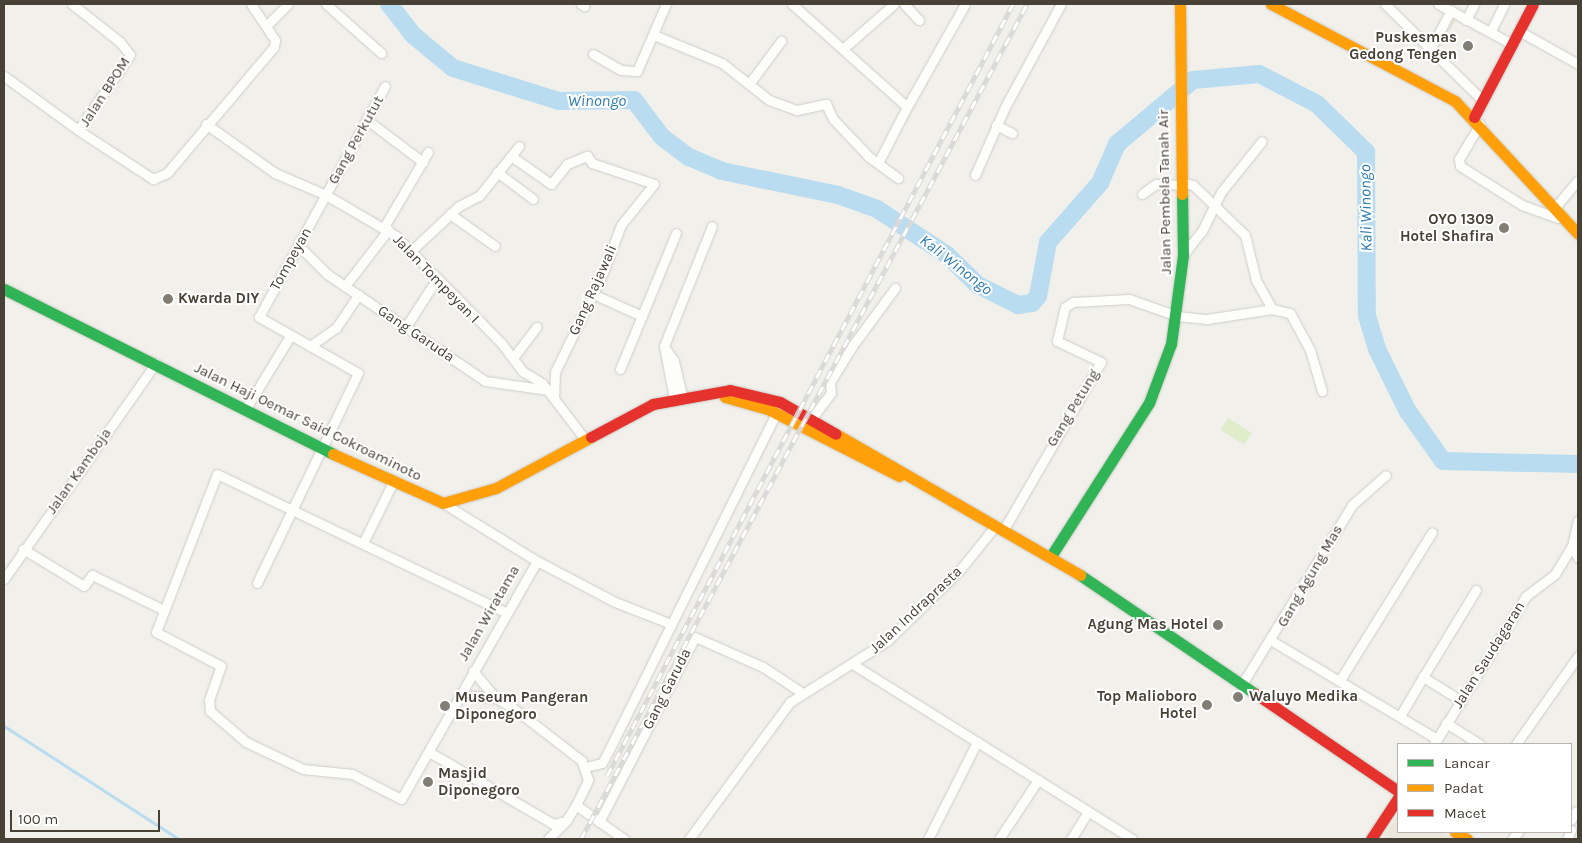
<!DOCTYPE html>
<style>
body{margin:0}
#map{position:relative;width:1582px;height:843px;overflow:hidden;background:#f1f0eb;font-family:Karla,sans-serif}
div>[style]{position:absolute}
[style*='--x']{left:calc(var(--x)*1px);top:calc(var(--y)*1px);width:calc(var(--w)*1px);rotate:calc(var(--a)*1deg)}
.education>*{inset:0;background:#ece7da;transform-origin:0 0}
.green>*{inset:0;background:#dfedcb;transform-origin:0 0}
.stream>*{height:3px;margin:-1.5px;padding:0 1.5px;transform-origin:1.5px;border-radius:1.5px;background:#badcf0}
.river>*{height:18px;margin:-9px;padding:0 9px;transform-origin:9px;border-radius:9px;background:#badcf0}
.roads{filter:drop-shadow(0 0 1px #ceccc7) drop-shadow(0 0 1px #ceccc7)}
.street>*{height:9px;margin:-4.5px;padding:0 4.5px;transform-origin:4.5px;border-radius:4.5px;background:#fdfdfc}
.fast>*{height:11px;margin:-5.5px;padding:0 5.5px;transform-origin:5.5px;border-radius:5.5px;background:#30b455}
.slow>*{height:11px;margin:-5.5px;padding:0 5.5px;transform-origin:5.5px;border-radius:5.5px;background:#ff9f0a}
.jam>*{height:11px;margin:-5.5px;padding:0 5.5px;transform-origin:5.5px;border-radius:5.5px;background:#e5322d}
.rail>*{height:5px;margin-top:-2.5px;transform-origin:0;background:repeating-linear-gradient(90deg,#fff 0 9px,#d9d9d8 0 18px);box-sizing:border-box;border-block:1px solid #d9d9d8}
.dots>*{width:14px;height:14px;translate:-50% -50%;box-sizing:border-box;border:2px solid #fff;border-radius:50%}
span{translate:-50% -50%;white-space:nowrap;text-align:center;line-height:1.15;-webkit-text-stroke:4px #fff;paint-order:stroke}
.poi-label{font-size:15px;color:#484136;font-weight:700}
.right{translate:-100% -50%;text-align:right}
.left{translate:0 -50%;text-align:left}
.street-label{font-size:15px;color:#484136}
.water-label{font-size:16px;color:#2b7ab0;font-style:italic}
.frame{position:absolute;inset:0;border:5px solid #484136;pointer-events:none}
.legend{position:absolute;left:1397px;top:743px;width:175px;height:90px;box-sizing:border-box;background:#fff;border:1px solid #b6b3af;margin:0;padding:6px 9px;list-style:none;font-size:15px;color:#484136}
.legend li{display:flex;align-items:center;gap:10px;height:25px}
.legend b{width:25px;border:1px solid #b6b3af}
.scale{position:absolute;left:10px;top:810px;width:150px;height:22px;box-sizing:border-box;border:2px solid #484136;border-top:0;padding-left:6px;font-size:15px;line-height:18px;white-space:nowrap;color:#484136;-webkit-text-stroke:4px #fff;paint-order:stroke}
</style>
<div id="map">
<div class="education">
<div style="left:1452px;top:11px;width:8px;height:41px;rotate:30deg"></div>
<div style="clip-path:polygon(1398px 815px,1398px 832px,1442px 832px,1454px 839px,1382px 839px)"></div>
</div>
<div class="green">
<div style="left:1228px;top:418px;width:28px;height:14px;rotate:32deg"></div>
</div>
<div class="stream">
<div style="--x:4;--y:726;--w:208;--a:32.9"></div>
</div>
<div class="river">
<div style="--x:389;--y:4;--w:39;--a:52"></div>
<div style="--x:413;--y:35;--w:52;--a:39.5"></div>
<div style="--x:453;--y:68;--w:111;--a:17.3"></div>
<div style="--x:559;--y:101;--w:75;--a:-0.8"></div>
<div style="--x:634;--y:100;--w:46;--a:52.9"></div>
<div style="--x:662;--y:137;--w:34;--a:37"></div>
<div style="--x:689;--y:157;--w:36;--a:23"></div>
<div style="--x:722;--y:171;--w:118;--a:11.7"></div>
<div style="--x:838;--y:195;--w:41;--a:19.7"></div>
<div style="--x:877;--y:209;--w:84;--a:33.3"></div>
<div style="--x:947;--y:255;--w:43;--a:44.1"></div>
<div style="--x:978;--y:285;--w:45;--a:26.6"></div>
<div style="--x:1018;--y:305;--w:14;--a:-8"></div>
<div style="--x:1032;--y:303;--w:9;--a:-49"></div>
<div style="--x:1038;--y:296;--w:55;--a:-79.5"></div>
<div style="--x:1048;--y:242;--w:79;--a:-48.6"></div>
<div style="--x:1100;--y:183;--w:43;--a:-66.4"></div>
<div style="--x:1117;--y:144;--w:99;--a:-40.1"></div>
<div style="--x:1193;--y:80;--w:66;--a:-5.2"></div>
<div style="--x:1259;--y:74;--w:65;--a:27.3"></div>
<div style="--x:1317;--y:104;--w:69;--a:44.4"></div>
<div style="--x:1366;--y:152;--w:164;--a:89.7"></div>
<div style="--x:1367;--y:316;--w:34;--a:73"></div>
<div style="--x:1377;--y:349;--w:68;--a:63.8"></div>
<div style="--x:1407;--y:410;--w:62;--a:54.8"></div>
<div style="--x:1443;--y:461;--w:135;--a:1.3"></div>
</div>
<div class="roads">
<div class="street">
<div style="--x:72;--y:4;--w:61;--a:38.4"></div>
<div style="--x:120;--y:42;--w:16;--a:52"></div>
<div style="--x:130;--y:55;--w:91;--a:124.7"></div>
<div style="--x:78;--y:130;--w:90;--a:33.2"></div>
<div style="--x:153;--y:179;--w:15;--a:-23"></div>
<div style="--x:167;--y:173;--w:165;--a:-49.7"></div>
<div style="--x:274;--y:47;--w:7;--a:-82"></div>
<div style="--x:275;--y:40;--w:43;--a:-123.7"></div>
<div style="--x:326;--y:4;--w:74;--a:41.7"></div>
<div style="--x:581;--y:4;--w:4;--a:34"></div>
<div style="--x:792;--y:4;--w:154;--a:41.8"></div>
<div style="--x:907;--y:107;--w:63;--a:117.4"></div>
<div style="--x:904;--y:4;--w:22;--a:47"></div>
<div style="--x:1385;--y:4;--w:138;--a:44.7"></div>
<div style="--x:1438;--y:4;--w:84;--a:28.4"></div>
<div style="--x:1466;--y:20;--w:18;--a:-63"></div>
<div style="--x:266;--y:26;--w:31;--a:-45"></div>
<div style="--x:1491;--y:31;--w:30;--a:-64"></div>
<div style="--x:1519;--y:31;--w:68;--a:29.2"></div>
<div style="--x:654;--y:35;--w:74;--a:22.4"></div>
<div style="--x:722;--y:63;--w:60;--a:38.2"></div>
<div style="--x:769;--y:100;--w:30;--a:20"></div>
<div style="--x:797;--y:110;--w:30;--a:-12"></div>
<div style="--x:826;--y:104;--w:17;--a:65"></div>
<div style="--x:833;--y:119;--w:52;--a:46.5"></div>
<div style="--x:869;--y:157;--w:36;--a:36"></div>
<div style="--x:845;--y:47;--w:65;--a:-41.3"></div>
<div style="--x:1431;--y:48;--w:43;--a:-62.2"></div>
<div style="--x:593;--y:54;--w:32;--a:30"></div>
<div style="--x:621;--y:70;--w:16;--a:4"></div>
<div style="--x:637;--y:71;--w:73;--a:-66.6"></div>
<div style="--x:4;--y:76;--w:92;--a:36.1"></div>
<div style="--x:749;--y:84;--w:54;--a:-53.3"></div>
<div style="--x:907;--y:107;--w:118;--a:-60.6"></div>
<div style="--x:367;--y:120;--w:70;--a:36.9"></div>
<div style="--x:206;--y:124;--w:85;--a:35.4"></div>
<div style="--x:275;--y:173;--w:56;--a:23.3"></div>
<div style="--x:326;--y:195;--w:81;--a:30.4"></div>
<div style="--x:396;--y:236;--w:151;--a:45.5"></div>
<div style="--x:502;--y:344;--w:34;--a:53"></div>
<div style="--x:522;--y:371;--w:23;--a:31"></div>
<div style="--x:542;--y:383;--w:69;--a:52.6"></div>
<div style="--x:1480;--y:124;--w:41;--a:121"></div>
<div style="--x:1459;--y:159;--w:7;--a:82"></div>
<div style="--x:1460;--y:166;--w:73;--a:32.2"></div>
<div style="--x:1522;--y:205;--w:38;--a:20"></div>
<div style="--x:996;--y:125;--w:18;--a:27"></div>
<div style="--x:511;--y:156;--w:49;--a:35"></div>
<div style="--x:551;--y:184;--w:26;--a:-51"></div>
<div style="--x:567;--y:164;--w:22;--a:-22"></div>
<div style="--x:587;--y:156;--w:9;--a:54"></div>
<div style="--x:592;--y:163;--w:65;--a:18.7"></div>
<div style="--x:654;--y:184;--w:53;--a:128.8"></div>
<div style="--x:621;--y:225;--w:51;--a:110.6"></div>
<div style="--x:603;--y:273;--w:110;--a:115.9"></div>
<div style="--x:555;--y:372;--w:26;--a:92"></div>
<div style="--x:497;--y:172;--w:45;--a:36.9"></div>
<div style="--x:975;--y:175;--w:74;--a:-66.2"></div>
<div style="--x:1005;--y:107;--w:117;--a:-61.5"></div>
<div style="--x:1181;--y:182;--w:12;--a:14"></div>
<div style="--x:1193;--y:185;--w:72;--a:43.9"></div>
<div style="--x:1245;--y:235;--w:46;--a:76.3"></div>
<div style="--x:1256;--y:280;--w:33;--a:61"></div>
<div style="--x:1142;--y:194;--w:17;--a:-36"></div>
<div style="--x:1156;--y:184;--w:25;--a:2"></div>
<div style="--x:1552;--y:211;--w:40;--a:-50"></div>
<div style="--x:450;--y:214;--w:55;--a:35.4"></div>
<div style="--x:384;--y:227;--w:87;--a:-59.6"></div>
<div style="--x:299;--y:246;--w:40;--a:45"></div>
<div style="--x:327;--y:274;--w:191;--a:34.1"></div>
<div style="--x:485;--y:381;--w:64;--a:8.1"></div>
<div style="--x:410;--y:252;--w:67;--a:-43.2"></div>
<div style="--x:459;--y:206;--w:22;--a:-27"></div>
<div style="--x:479;--y:196;--w:64;--a:-51.3"></div>
<div style="--x:1183;--y:255;--w:31;--a:-52"></div>
<div style="--x:1202;--y:231;--w:43;--a:-64"></div>
<div style="--x:1221;--y:192;--w:65;--a:-51.2"></div>
<div style="--x:345;--y:286;--w:71;--a:-52.5"></div>
<div style="--x:593;--y:294;--w:54;--a:24.2"></div>
<div style="--x:405;--y:328;--w:57;--a:-57.1"></div>
<div style="--x:310;--y:346;--w:32;--a:-35"></div>
<div style="--x:336;--y:328;--w:40;--a:-56"></div>
<div style="--x:665;--y:348;--w:16;--a:55"></div>
<div style="--x:674;--y:361;--w:37;--a:77"></div>
<div style="--x:513;--y:358;--w:39;--a:-53"></div>
<div style="--x:620;--y:369;--w:147;--a:-67.6"></div>
<div style="--x:674;--y:398;--w:53;--a:-100.9"></div>
<div style="--x:664;--y:346;--w:129;--a:-68.2"></div>
<div style="--x:245;--y:410;--w:87;--a:-58.7"></div>
<div style="--x:812;--y:418;--w:31;--a:-53"></div>
<div style="--x:831;--y:393;--w:11;--a:-95"></div>
<div style="--x:830;--y:382;--w:44;--a:-58.1"></div>
<div style="--x:853;--y:345;--w:71;--a:-53.6"></div>
<div style="--x:443;--y:503;--w:110;--a:31.7"></div>
<div style="--x:537;--y:561;--w:274;--a:119.7"></div>
<div style="--x:401;--y:799;--w:55;--a:-153"></div>
<div style="--x:352;--y:774;--w:49;--a:-174.2"></div>
<div style="--x:303;--y:769;--w:63;--a:-154.7"></div>
<div style="--x:246;--y:742;--w:48;--a:-139.3"></div>
<div style="--x:210;--y:711;--w:11;--a:-95"></div>
<div style="--x:209;--y:700;--w:36;--a:-71"></div>
<div style="--x:221;--y:666;--w:73;--a:-152.4"></div>
<div style="--x:156;--y:632;--w:169;--a:-68.9"></div>
<div style="--x:217;--y:474;--w:319;--a:25.6"></div>
<div style="--x:1004;--y:529;--w:193;--a:-59.9"></div>
<div style="--x:1101;--y:362;--w:49;--a:-154.5"></div>
<div style="--x:1057;--y:341;--w:35;--a:-77"></div>
<div style="--x:1065;--y:307;--w:9;--a:-32"></div>
<div style="--x:1073;--y:302;--w:56;--a:-3.1"></div>
<div style="--x:1129;--y:299;--w:51;--a:19.5"></div>
<div style="--x:1177;--y:316;--w:30;--a:6"></div>
<div style="--x:1207;--y:319;--w:66;--a:-8.7"></div>
<div style="--x:1272;--y:309;--w:18;--a:13"></div>
<div style="--x:1290;--y:313;--w:42;--a:61.6"></div>
<div style="--x:1310;--y:350;--w:43;--a:73.7"></div>
<div style="--x:364;--y:541;--w:64;--a:-63.8"></div>
<div style="--x:1572;--y:546;--w:13;--a:63"></div>
<div style="--x:23;--y:549;--w:71;--a:31.2"></div>
<div style="--x:84;--y:586;--w:14;--a:-54"></div>
<div style="--x:92;--y:575;--w:80;--a:25.9"></div>
<div style="--x:537;--y:561;--w:88;--a:27.7"></div>
<div style="--x:615;--y:602;--w:60;--a:21.4"></div>
<div style="--x:4;--y:579;--w:264;--a:-54.9"></div>
<div style="--x:257;--y:583;--w:233;--a:-64.3"></div>
<div style="--x:358;--y:373;--w:114;--a:-150.5"></div>
<div style="--x:259;--y:317;--w:263;--a:-61.4"></div>
<div style="--x:1272;--y:641;--w:192;--a:30.7"></div>
<div style="--x:854;--y:665;--w:328;--a:32"></div>
<div style="--x:473;--y:671;--w:35;--a:50"></div>
<div style="--x:1340;--y:680;--w:174;--a:-58.1"></div>
<div style="--x:1242;--y:684;--w:210;--a:-58.4"></div>
<div style="--x:1352;--y:505;--w:45;--a:-41.4"></div>
<div style="--x:1460;--y:700;--w:44;--a:-148.1"></div>
<div style="--x:1423;--y:677;--w:102;--a:-58.7"></div>
<div style="--x:1400;--y:716;--w:45;--a:-59.5"></div>
<div style="--x:1446;--y:723;--w:40;--a:32"></div>
<div style="--x:1434;--y:744;--w:174;--a:-58.1"></div>
<div style="--x:1526;--y:596;--w:36;--a:-37"></div>
<div style="--x:1555;--y:574;--w:33;--a:-59"></div>
<div style="--x:1572;--y:546;--w:26;--a:-77"></div>
<div style="--x:1516;--y:744;--w:108;--a:-54.8"></div>
<div style="--x:429;--y:752;--w:143;--a:30.1"></div>
<div style="--x:553;--y:824;--w:13;--a:-13"></div>
<div style="--x:566;--y:821;--w:19;--a:-58"></div>
<div style="--x:576;--y:805;--w:28;--a:-64"></div>
<div style="--x:588;--y:780;--w:20;--a:-108"></div>
<div style="--x:582;--y:761;--w:88;--a:-142.4"></div>
<div style="--x:512;--y:707;--w:18;--a:-151"></div>
<div style="--x:496;--y:698;--w:37;--a:-175"></div>
<div style="--x:586;--y:767;--w:16;--a:-14"></div>
<div style="--x:602;--y:763;--w:15;--a:-62"></div>
<div style="--x:609;--y:750;--w:376;--a:-63.6"></div>
<div style="--x:576;--y:805;--w:59;--a:35.3"></div>
<div style="--x:1571;--y:820;--w:10;--a:-61"></div>
<div style="--x:599;--y:822;--w:208;--a:-62.6"></div>
<div style="--x:695;--y:637;--w:74;--a:23.8"></div>
<div style="--x:763;--y:667;--w:45;--a:33.3"></div>
<div style="--x:548;--y:839;--w:23;--a:-45"></div>
<div style="--x:689;--y:839;--w:170;--a:-53.6"></div>
<div style="--x:790;--y:702;--w:115;--a:-32.2"></div>
<div style="--x:887;--y:641;--w:100;--a:-44.2"></div>
<div style="--x:959;--y:571;--w:59;--a:-51.2"></div>
<div style="--x:928;--y:839;--w:109;--a:-63.2"></div>
<div style="--x:999;--y:839;--w:71;--a:-56.5"></div>
<div style="--x:1071;--y:839;--w:32;--a:-58"></div>
<div style="--x:1512;--y:839;--w:9;--a:-49"></div>
<div style="--x:1567;--y:839;--w:10;--a:-66"></div>
</div>
<div class="fast">
<div style="--x:4;--y:289;--w:368;--a:26.6"></div>
<div style="--x:1051;--y:556;--w:182;--a:-57.4"></div>
<div style="--x:1149;--y:403;--w:63;--a:-69.6"></div>
<div style="--x:1171;--y:344;--w:90;--a:-82.3"></div>
<div style="--x:1183;--y:255;--w:61;--a:-90.9"></div>
<div style="--x:1080;--y:575;--w:212;--a:34.1"></div>
</div>
<div class="slow">
<div style="--x:1180;--y:4;--w:190;--a:89.4"></div>
<div style="--x:1271;--y:4;--w:208;--a:27.8"></div>
<div style="--x:1455;--y:101;--w:181;--a:47.2"></div>
<div style="--x:725;--y:397;--w:45;--a:15.6"></div>
<div style="--x:768;--y:409;--w:147;--a:27.1"></div>
<div style="--x:836;--y:434;--w:282;--a:30"></div>
<div style="--x:333;--y:454;--w:120;--a:24"></div>
<div style="--x:443;--y:503;--w:55;--a:-15.8"></div>
<div style="--x:496;--y:488;--w:108;--a:-28.2"></div>
<div style="--x:1455;--y:832;--w:14;--a:30"></div>
</div>
<div class="jam">
<div style="--x:1474;--y:117;--w:127;--a:-62.4"></div>
<div style="--x:591;--y:437;--w:70;--a:-28"></div>
<div style="--x:653;--y:404;--w:78;--a:-10.3"></div>
<div style="--x:730;--y:390;--w:51;--a:13.5"></div>
<div style="--x:780;--y:402;--w:64;--a:29.7"></div>
<div style="--x:1256;--y:694;--w:172;--a:34.3"></div>
<div style="--x:1371;--y:839;--w:49;--a:-56.6"></div>
</div>
</div>
<div class="rail">
<div style="--x:607;--y:776;--w:872;--a:-62.26"></div>
<div style="--x:581;--y:839;--w:947;--a:-61.89"></div>
</div>
<div class="dots">
<div style="left:1468px;top:46px;background:#837e75"></div>
<div style="left:1504px;top:228px;background:#837e75"></div>
<div style="left:168px;top:299px;background:#837e75"></div>
<div style="left:1218px;top:625px;background:#837e75"></div>
<div style="left:1238px;top:697px;background:#837e75"></div>
<div style="left:1207px;top:705px;background:#837e75"></div>
<div style="left:445px;top:706px;background:#837e75"></div>
<div style="left:428px;top:782px;background:#837e75"></div>
</div>
<div class="poi-label">
<span class="right" style="left:1457px;top:46px">Puskesmas<br>Gedong Tengen</span>
<span class="right" style="left:1494px;top:228px">OYO 1309<br>Hotel Shafira</span>
<span class="left" style="left:178px;top:299px">Kwarda DIY</span>
<span class="right" style="left:1208px;top:625px">Agung Mas Hotel</span>
<span class="right" style="left:1197px;top:705px">Top Malioboro<br>Hotel</span>
<span class="left" style="left:455px;top:706px">Museum Pangeran<br>Diponegoro</span>
<span class="left" style="left:1249px;top:697px">Waluyo Medika</span>
<span class="left" style="left:438px;top:782px">Masjid<br>Diponegoro</span>
</div>
<div class="street-label">
<span style="left:105px;top:92px;rotate:-57deg">Jalan BPOM</span>
<span style="left:356px;top:140px;rotate:-61deg">Gang Perkutut</span>
<span style="left:1165px;top:192px;rotate:-91deg">Jalan Pembela Tanah Air</span>
<span style="left:291px;top:259px;rotate:-61deg">Tompeyan</span>
<span style="left:436px;top:279px;rotate:46deg">Jalan Tompeyan I</span>
<span style="left:593px;top:290px;rotate:-66deg">Gang Rajawali</span>
<span style="left:416px;top:334px;rotate:34deg">Gang Garuda</span>
<span style="left:1073px;top:408px;rotate:-59deg">Gang Petung</span>
<span style="left:308px;top:422px;rotate:26deg">Jalan Haji Oemar Said Cokroaminoto</span>
<span style="left:79px;top:471px;rotate:-55deg">Jalan Kamboja</span>
<span style="left:1310px;top:576px;rotate:-60deg">Gang Agung Mas</span>
<span style="left:916px;top:610px;rotate:-43deg">Jalan Indraprasta</span>
<span style="left:489px;top:613px;rotate:-60deg">Jalan Wiratama</span>
<span style="left:1489px;top:655px;rotate:-58deg">Jalan Saudagaran</span>
<span style="left:667px;top:689px;rotate:-63deg">Gang Garuda</span>
</div>
<div class="water-label">
<span style="left:597px;top:101px">Winongo</span>
<span style="left:1366px;top:208px;rotate:-91deg">Kali Winongo</span>
<span style="left:956px;top:265px;rotate:38deg">Kali Winongo</span>
</div>
<div class="frame"></div>
<ul class="legend">
<li><b style="height:6px;background:#30b455"></b>Lancar</li>
<li><b style="height:6px;background:#ff9f0a"></b>Padat</li>
<li><b style="height:6px;background:#e5322d"></b>Macet</li>
</ul>
<div class="scale">100 m</div>
</div>
